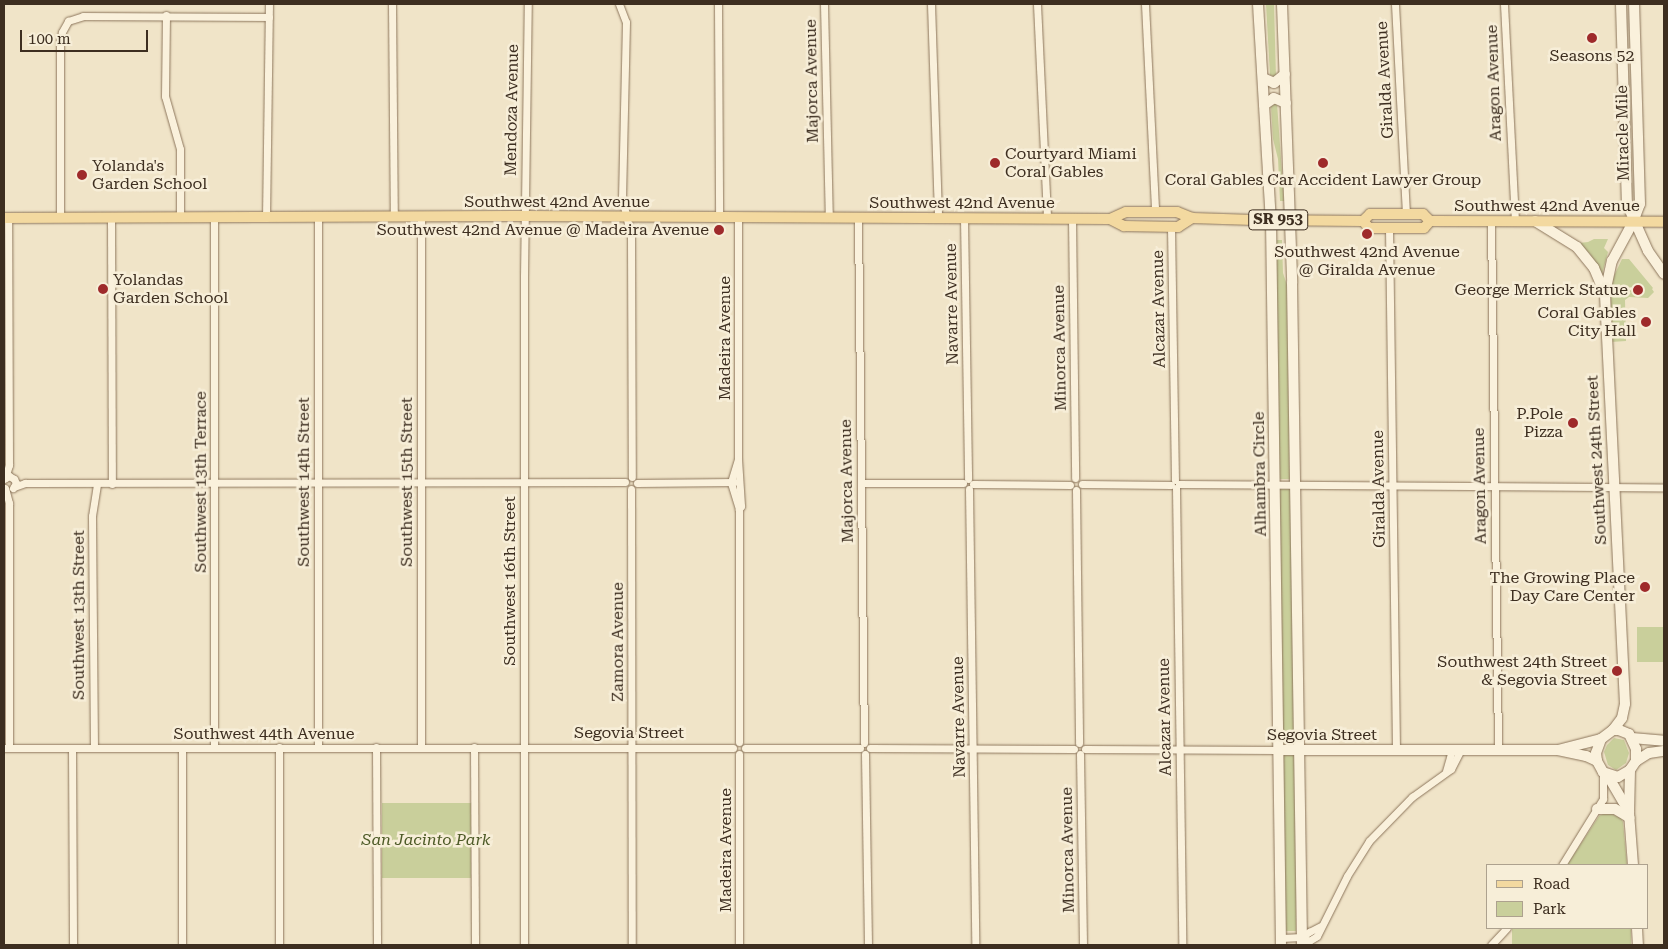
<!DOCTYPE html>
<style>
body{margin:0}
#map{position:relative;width:1668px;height:949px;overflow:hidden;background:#f0e4c8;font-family:"Roboto Serif",serif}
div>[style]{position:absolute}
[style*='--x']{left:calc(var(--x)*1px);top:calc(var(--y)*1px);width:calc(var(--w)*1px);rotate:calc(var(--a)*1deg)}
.green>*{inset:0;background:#c9cf9b;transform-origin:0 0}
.roads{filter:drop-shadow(0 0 1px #8d765c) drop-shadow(0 0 1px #8d765c)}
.street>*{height:7px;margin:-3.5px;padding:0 3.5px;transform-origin:3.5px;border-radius:3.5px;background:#faf1dc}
.secondary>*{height:10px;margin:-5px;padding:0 5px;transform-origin:5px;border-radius:5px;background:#faf1dc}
.primary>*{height:10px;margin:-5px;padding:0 5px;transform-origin:5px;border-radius:5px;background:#f3d9a0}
.dots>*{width:14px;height:14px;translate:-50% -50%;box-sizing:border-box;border:2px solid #f7eed8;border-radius:50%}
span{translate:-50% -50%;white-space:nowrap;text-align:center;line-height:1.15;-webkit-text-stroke:5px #f7eed8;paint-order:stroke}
.shield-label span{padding:1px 4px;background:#f7eed8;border:1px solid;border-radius:4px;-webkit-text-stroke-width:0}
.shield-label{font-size:15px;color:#3d2e20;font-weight:700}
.poi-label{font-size:16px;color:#3d2e20}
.left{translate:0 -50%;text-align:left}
.right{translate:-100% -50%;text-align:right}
.street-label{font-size:16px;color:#3d2e20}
.park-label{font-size:16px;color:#4d5a26;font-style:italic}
.frame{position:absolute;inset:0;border:5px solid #3d2e20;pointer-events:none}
.legend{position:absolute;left:1486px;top:864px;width:162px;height:65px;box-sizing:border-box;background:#f7eed8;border:1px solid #ada18e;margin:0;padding:6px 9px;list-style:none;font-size:15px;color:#3d2e20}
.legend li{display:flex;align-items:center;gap:10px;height:25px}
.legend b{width:25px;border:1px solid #ada18e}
.scale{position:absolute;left:20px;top:30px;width:128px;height:22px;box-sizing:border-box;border:2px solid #3d2e20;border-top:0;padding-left:6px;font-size:15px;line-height:18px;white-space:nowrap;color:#3d2e20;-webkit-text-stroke:4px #f7eed8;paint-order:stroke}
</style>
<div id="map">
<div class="green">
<div style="clip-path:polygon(1266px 4px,1274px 4px,1276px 77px,1270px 75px)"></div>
<div style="clip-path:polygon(1277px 103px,1284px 201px,1280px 201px,1278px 159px,1273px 139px,1271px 106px)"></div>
<div style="clip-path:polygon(1594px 239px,1608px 239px,1604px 248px,1608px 252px,1602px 274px,1590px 254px,1579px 243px,1588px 242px)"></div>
<div style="clip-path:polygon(1274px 240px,1282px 240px,1283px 273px,1287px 285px,1291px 479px,1279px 479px)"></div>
<div style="clip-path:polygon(1622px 259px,1629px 259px,1653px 288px,1652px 289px,1654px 292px,1648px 298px,1629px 297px,1625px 300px,1626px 341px,1611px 342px,1611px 292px,1613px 278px)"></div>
<div style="clip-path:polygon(1291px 488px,1296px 743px,1282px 744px,1279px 489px)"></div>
<div style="left:1664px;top:627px;width:35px;height:27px;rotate:90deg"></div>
<div style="clip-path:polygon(1614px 738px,1624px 740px,1629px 753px,1626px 763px,1616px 770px,1608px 765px,1604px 752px,1607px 745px)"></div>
<div style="left:1282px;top:755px;width:14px;height:176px"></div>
<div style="left:382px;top:803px;width:89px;height:75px"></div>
<div style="clip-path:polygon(1607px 812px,1621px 818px,1623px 822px,1627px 865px,1567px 865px,1599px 816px)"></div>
<div style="left:1512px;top:928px;width:119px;height:23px"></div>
</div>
<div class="roads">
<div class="street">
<div style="--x:392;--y:4;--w:213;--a:89.5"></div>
<div style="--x:619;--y:4;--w:19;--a:69"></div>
<div style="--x:626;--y:22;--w:175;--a:91.3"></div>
<div style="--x:622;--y:197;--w:41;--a:77.3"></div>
<div style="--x:631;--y:237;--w:240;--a:89.8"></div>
<div style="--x:718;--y:4;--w:213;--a:89.7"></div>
<div style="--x:824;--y:4;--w:214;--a:88.7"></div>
<div style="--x:931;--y:4;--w:214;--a:88.1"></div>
<div style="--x:1037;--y:4;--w:214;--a:87.3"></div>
<div style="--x:1145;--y:4;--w:208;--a:87.2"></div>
<div style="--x:1395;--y:4;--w:210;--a:87"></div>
<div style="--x:1504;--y:4;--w:217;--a:87.1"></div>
<div style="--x:166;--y:15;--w:81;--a:90.7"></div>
<div style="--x:165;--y:96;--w:55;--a:74.2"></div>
<div style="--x:180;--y:149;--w:68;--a:90"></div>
<div style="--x:318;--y:217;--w:530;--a:90"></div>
<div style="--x:421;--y:217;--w:531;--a:90"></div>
<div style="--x:60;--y:218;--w:176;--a:-90"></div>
<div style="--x:60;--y:42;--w:10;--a:-79"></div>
<div style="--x:62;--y:32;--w:13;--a:-61"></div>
<div style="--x:68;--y:21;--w:16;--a:-18"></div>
<div style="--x:83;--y:16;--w:186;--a:0.3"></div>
<div style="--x:111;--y:218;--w:266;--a:89.8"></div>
<div style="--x:266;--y:218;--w:214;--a:-89.2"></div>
<div style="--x:858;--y:218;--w:525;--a:89.35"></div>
<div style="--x:964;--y:218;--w:261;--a:89.1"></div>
<div style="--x:1072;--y:218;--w:260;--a:89.3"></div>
<div style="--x:1491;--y:221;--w:529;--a:89.24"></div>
<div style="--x:1171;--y:227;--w:253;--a:89.1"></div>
<div style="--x:1389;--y:228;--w:522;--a:89.23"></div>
<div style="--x:738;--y:459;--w:242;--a:-90"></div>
<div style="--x:5;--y:478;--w:14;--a:-73"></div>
<div style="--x:9;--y:465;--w:247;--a:-90.2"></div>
<div style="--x:4;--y:479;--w:6;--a:-31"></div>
<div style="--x:9;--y:476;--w:6;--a:31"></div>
<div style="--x:14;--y:479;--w:4;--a:63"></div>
<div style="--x:16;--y:483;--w:6;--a:121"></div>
<div style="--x:637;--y:483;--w:97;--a:-0.6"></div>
<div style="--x:861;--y:483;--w:102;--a:0"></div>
<div style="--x:973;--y:484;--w:97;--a:0.6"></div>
<div style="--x:1082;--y:484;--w:89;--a:0.6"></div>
<div style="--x:1179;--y:484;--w:485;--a:0.4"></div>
<div style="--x:14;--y:487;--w:12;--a:-20"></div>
<div style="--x:25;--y:483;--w:600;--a:-0.1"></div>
<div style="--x:5;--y:488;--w:16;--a:75"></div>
<div style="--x:9;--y:503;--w:245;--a:90"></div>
<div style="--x:1176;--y:488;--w:457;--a:89.2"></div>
<div style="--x:631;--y:489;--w:456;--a:89.9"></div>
<div style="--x:969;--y:489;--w:456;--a:89.2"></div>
<div style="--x:1076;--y:490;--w:253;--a:89.3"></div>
<div style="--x:739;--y:509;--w:28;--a:-107"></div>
<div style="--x:731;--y:482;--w:24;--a:-73"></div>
<div style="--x:738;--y:459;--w:47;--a:86.3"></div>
<div style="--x:741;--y:506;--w:4;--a:124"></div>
<div style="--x:739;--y:509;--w:233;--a:90"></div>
<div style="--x:376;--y:747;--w:198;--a:89.7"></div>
<div style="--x:474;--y:747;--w:198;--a:89.7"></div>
<div style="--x:4;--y:748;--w:729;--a:0"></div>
<div style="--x:72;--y:748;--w:197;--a:89.7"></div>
<div style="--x:94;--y:748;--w:232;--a:-90.5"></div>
<div style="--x:92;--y:516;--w:32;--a:-81"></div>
<div style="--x:182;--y:748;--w:197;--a:90"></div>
<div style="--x:214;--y:748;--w:531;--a:-90"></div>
<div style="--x:745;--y:748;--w:115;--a:0"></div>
<div style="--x:870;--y:748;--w:204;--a:0.3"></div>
<div style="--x:1085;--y:749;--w:193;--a:0.3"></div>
<div style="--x:865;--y:754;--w:191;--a:89.1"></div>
<div style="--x:1080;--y:754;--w:191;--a:89.1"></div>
<div style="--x:1446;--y:771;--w:22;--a:-74"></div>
<div style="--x:1562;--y:865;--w:78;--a:-58.2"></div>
<div style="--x:1603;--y:799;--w:27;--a:-90"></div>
<div style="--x:1302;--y:937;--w:9;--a:-36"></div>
<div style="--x:1309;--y:932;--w:13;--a:-27"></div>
<div style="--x:1281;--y:938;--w:21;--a:-3"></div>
<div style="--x:1302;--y:937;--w:8;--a:30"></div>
<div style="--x:1309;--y:941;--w:9;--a:-32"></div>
<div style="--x:1317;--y:936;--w:67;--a:-63.4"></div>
<div style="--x:1347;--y:876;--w:41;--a:-57.8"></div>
<div style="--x:1369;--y:841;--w:62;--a:-45.7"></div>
<div style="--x:1412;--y:797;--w:48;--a:-35.7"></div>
<div style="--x:1451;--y:769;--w:20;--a:-63"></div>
<div style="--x:279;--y:945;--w:198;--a:-90"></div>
<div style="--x:524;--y:945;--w:669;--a:-90"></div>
<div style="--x:524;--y:276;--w:272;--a:-89.2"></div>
<div style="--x:739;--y:945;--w:191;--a:-90"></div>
<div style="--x:1491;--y:945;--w:23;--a:-47"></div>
</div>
<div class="secondary">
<div style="--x:1258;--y:4;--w:216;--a:86.6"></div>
<div style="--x:1271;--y:220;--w:725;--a:89.21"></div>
<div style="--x:1282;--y:4;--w:279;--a:87.9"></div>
<div style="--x:1292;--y:283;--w:662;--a:89.13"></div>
<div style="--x:1621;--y:4;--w:200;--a:88.3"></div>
<div style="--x:1627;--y:204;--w:51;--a:65.9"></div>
<div style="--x:1648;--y:251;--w:28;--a:55"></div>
<div style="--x:1263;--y:78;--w:12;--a:24"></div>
<div style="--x:1274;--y:83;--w:14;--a:-39"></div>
<div style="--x:1264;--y:105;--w:12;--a:-35"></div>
<div style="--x:1274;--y:98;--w:13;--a:23"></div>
<div style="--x:1535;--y:221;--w:49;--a:31.8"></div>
<div style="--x:1577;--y:247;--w:27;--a:51"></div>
<div style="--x:1594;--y:268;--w:26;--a:67"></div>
<div style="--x:1613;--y:730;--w:15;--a:-53"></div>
<div style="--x:1622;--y:718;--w:14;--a:-78"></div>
<div style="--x:1625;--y:704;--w:411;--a:-92.8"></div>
<div style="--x:1605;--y:293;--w:33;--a:-78"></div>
<div style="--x:1612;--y:261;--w:44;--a:-61.7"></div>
<div style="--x:1633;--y:222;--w:19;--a:-69"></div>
<div style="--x:1640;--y:204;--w:200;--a:-91.7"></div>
<div style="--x:1613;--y:730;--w:6;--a:0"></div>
<div style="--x:1619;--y:730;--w:11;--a:22"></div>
<div style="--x:1629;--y:734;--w:17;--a:65"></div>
<div style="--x:1636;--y:749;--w:12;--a:90"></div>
<div style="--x:1636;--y:761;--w:11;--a:124"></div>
<div style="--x:1630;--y:770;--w:14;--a:150"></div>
<div style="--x:1618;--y:777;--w:16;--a:-162"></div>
<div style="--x:1603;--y:772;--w:13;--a:-119"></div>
<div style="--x:1597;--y:761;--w:8;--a:-97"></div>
<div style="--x:1596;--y:753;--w:15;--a:-70"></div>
<div style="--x:1601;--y:739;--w:15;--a:-37"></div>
<div style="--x:1632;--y:738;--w:32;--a:5"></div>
<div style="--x:1278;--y:750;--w:280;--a:0"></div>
<div style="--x:1558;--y:750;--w:44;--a:-14.3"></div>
<div style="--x:1558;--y:750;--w:29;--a:12"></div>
<div style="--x:1586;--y:756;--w:12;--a:24"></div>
<div style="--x:1636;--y:761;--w:15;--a:-32"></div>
<div style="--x:1649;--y:753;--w:15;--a:-8"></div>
<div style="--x:1630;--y:770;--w:43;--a:91.3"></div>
<div style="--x:1629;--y:813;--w:52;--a:85.6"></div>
<div style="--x:1608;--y:776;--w:42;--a:59.7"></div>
<div style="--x:1597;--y:809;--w:18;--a:0"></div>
<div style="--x:1615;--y:809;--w:17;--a:31"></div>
<div style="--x:1637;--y:928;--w:17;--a:87"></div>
</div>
<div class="primary">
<div style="--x:4;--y:218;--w:520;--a:-0.22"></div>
<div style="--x:524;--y:216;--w:586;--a:0.29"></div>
<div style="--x:1110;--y:219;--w:17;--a:-24"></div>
<div style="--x:1126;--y:212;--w:51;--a:0"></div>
<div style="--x:1177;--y:212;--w:16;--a:22"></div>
<div style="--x:1192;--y:218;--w:62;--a:1.8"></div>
<div style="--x:1254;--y:220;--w:109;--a:0.5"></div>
<div style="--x:1363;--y:221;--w:10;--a:-45"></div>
<div style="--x:1370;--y:214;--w:53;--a:0"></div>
<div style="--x:1423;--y:214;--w:10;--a:45"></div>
<div style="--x:1430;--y:221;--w:234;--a:0.2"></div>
<div style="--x:1110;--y:219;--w:16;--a:27"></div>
<div style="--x:1124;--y:226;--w:54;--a:1.1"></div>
<div style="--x:1178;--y:227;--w:17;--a:-33"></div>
<div style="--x:1363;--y:221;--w:9;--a:49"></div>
<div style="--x:1369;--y:228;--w:55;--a:0"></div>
<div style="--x:1424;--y:228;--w:9;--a:-49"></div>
</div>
</div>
<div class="dots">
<div style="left:1592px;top:38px;background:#9e2a2b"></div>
<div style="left:995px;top:163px;background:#9e2a2b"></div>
<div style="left:1323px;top:163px;background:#9e2a2b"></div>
<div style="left:82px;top:175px;background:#9e2a2b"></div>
<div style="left:719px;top:230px;background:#9e2a2b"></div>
<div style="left:1367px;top:234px;background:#9e2a2b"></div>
<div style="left:103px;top:289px;background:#9e2a2b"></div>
<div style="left:1638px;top:290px;background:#9e2a2b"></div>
<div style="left:1646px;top:322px;background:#9e2a2b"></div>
<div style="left:1573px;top:423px;background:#9e2a2b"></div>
<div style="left:1645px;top:587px;background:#9e2a2b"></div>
<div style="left:1617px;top:671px;background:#9e2a2b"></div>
</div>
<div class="shield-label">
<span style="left:1278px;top:220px">SR 953</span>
</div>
<div class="poi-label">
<span style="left:1592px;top:56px">Seasons 52</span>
<span class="left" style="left:1005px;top:163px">Courtyard Miami<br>Coral Gables</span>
<span class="left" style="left:92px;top:175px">Yolanda's<br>Garden School</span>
<span style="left:1323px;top:180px">Coral Gables Car Accident Lawyer Group</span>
<span class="right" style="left:709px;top:230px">Southwest 42nd Avenue @ Madeira Avenue</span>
<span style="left:1367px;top:261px">Southwest 42nd Avenue<br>@ Giralda Avenue</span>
<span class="left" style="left:113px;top:289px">Yolandas<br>Garden School</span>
<span class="right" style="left:1628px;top:290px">George Merrick Statue</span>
<span class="right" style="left:1636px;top:322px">Coral Gables<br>City Hall</span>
<span class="right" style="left:1563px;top:423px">P.Pole<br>Pizza</span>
<span class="right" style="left:1635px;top:587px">The Growing Place<br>Day Care Center</span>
<span class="right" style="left:1607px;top:671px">Southwest 24th Street<br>&amp; Segovia Street</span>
</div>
<div class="street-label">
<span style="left:1385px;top:80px;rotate:-93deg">Giralda Avenue</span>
<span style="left:812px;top:81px;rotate:-91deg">Majorca Avenue</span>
<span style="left:1494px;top:83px;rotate:-92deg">Aragon Avenue</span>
<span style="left:512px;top:110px;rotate:-89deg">Mendoza Avenue</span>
<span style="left:1623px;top:133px;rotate:-91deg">Miracle Mile</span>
<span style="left:557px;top:202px">Southwest 42nd Avenue</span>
<span style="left:962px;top:203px">Southwest 42nd Avenue</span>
<span style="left:1547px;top:206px">Southwest 42nd Avenue</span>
<span style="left:952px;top:304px;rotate:-91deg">Navarre Avenue</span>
<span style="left:1159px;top:309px;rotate:-91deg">Alcazar Avenue</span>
<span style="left:725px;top:338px;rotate:-90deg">Madeira Avenue</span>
<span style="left:1060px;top:348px;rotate:-91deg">Minorca Avenue</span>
<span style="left:1597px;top:460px;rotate:-93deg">Southwest 24th Street</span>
<span style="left:1260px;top:474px;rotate:-91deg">Alhambra Circle</span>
<span style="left:847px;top:481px;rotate:-91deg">Majorca Avenue</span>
<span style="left:201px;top:482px;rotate:-90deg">Southwest 13th Terrace</span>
<span style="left:304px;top:482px;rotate:-90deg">Southwest 14th Street</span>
<span style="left:407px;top:482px;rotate:-90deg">Southwest 15th Street</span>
<span style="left:1480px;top:486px;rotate:-91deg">Aragon Avenue</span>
<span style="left:1379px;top:489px;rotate:-91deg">Giralda Avenue</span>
<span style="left:510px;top:581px;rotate:-90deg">Southwest 16th Street</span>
<span style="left:79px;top:615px;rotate:-90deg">Southwest 13th Street</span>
<span style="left:618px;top:642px;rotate:-90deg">Zamora Avenue</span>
<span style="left:959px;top:717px;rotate:-91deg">Navarre Avenue</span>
<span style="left:1165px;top:717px;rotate:-91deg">Alcazar Avenue</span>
<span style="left:629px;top:733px">Segovia Street</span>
<span style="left:264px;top:734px">Southwest 44th Avenue</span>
<span style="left:1322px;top:735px">Segovia Street</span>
<span style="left:726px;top:850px;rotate:-90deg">Madeira Avenue</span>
<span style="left:1068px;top:850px;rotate:-91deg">Minorca Avenue</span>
</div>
<div class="park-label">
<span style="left:426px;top:840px">San Jacinto Park</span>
</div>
<div class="frame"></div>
<ul class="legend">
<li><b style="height:6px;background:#f3d9a0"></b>Road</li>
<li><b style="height:14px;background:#c9cf9b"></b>Park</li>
</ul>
<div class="scale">100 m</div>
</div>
